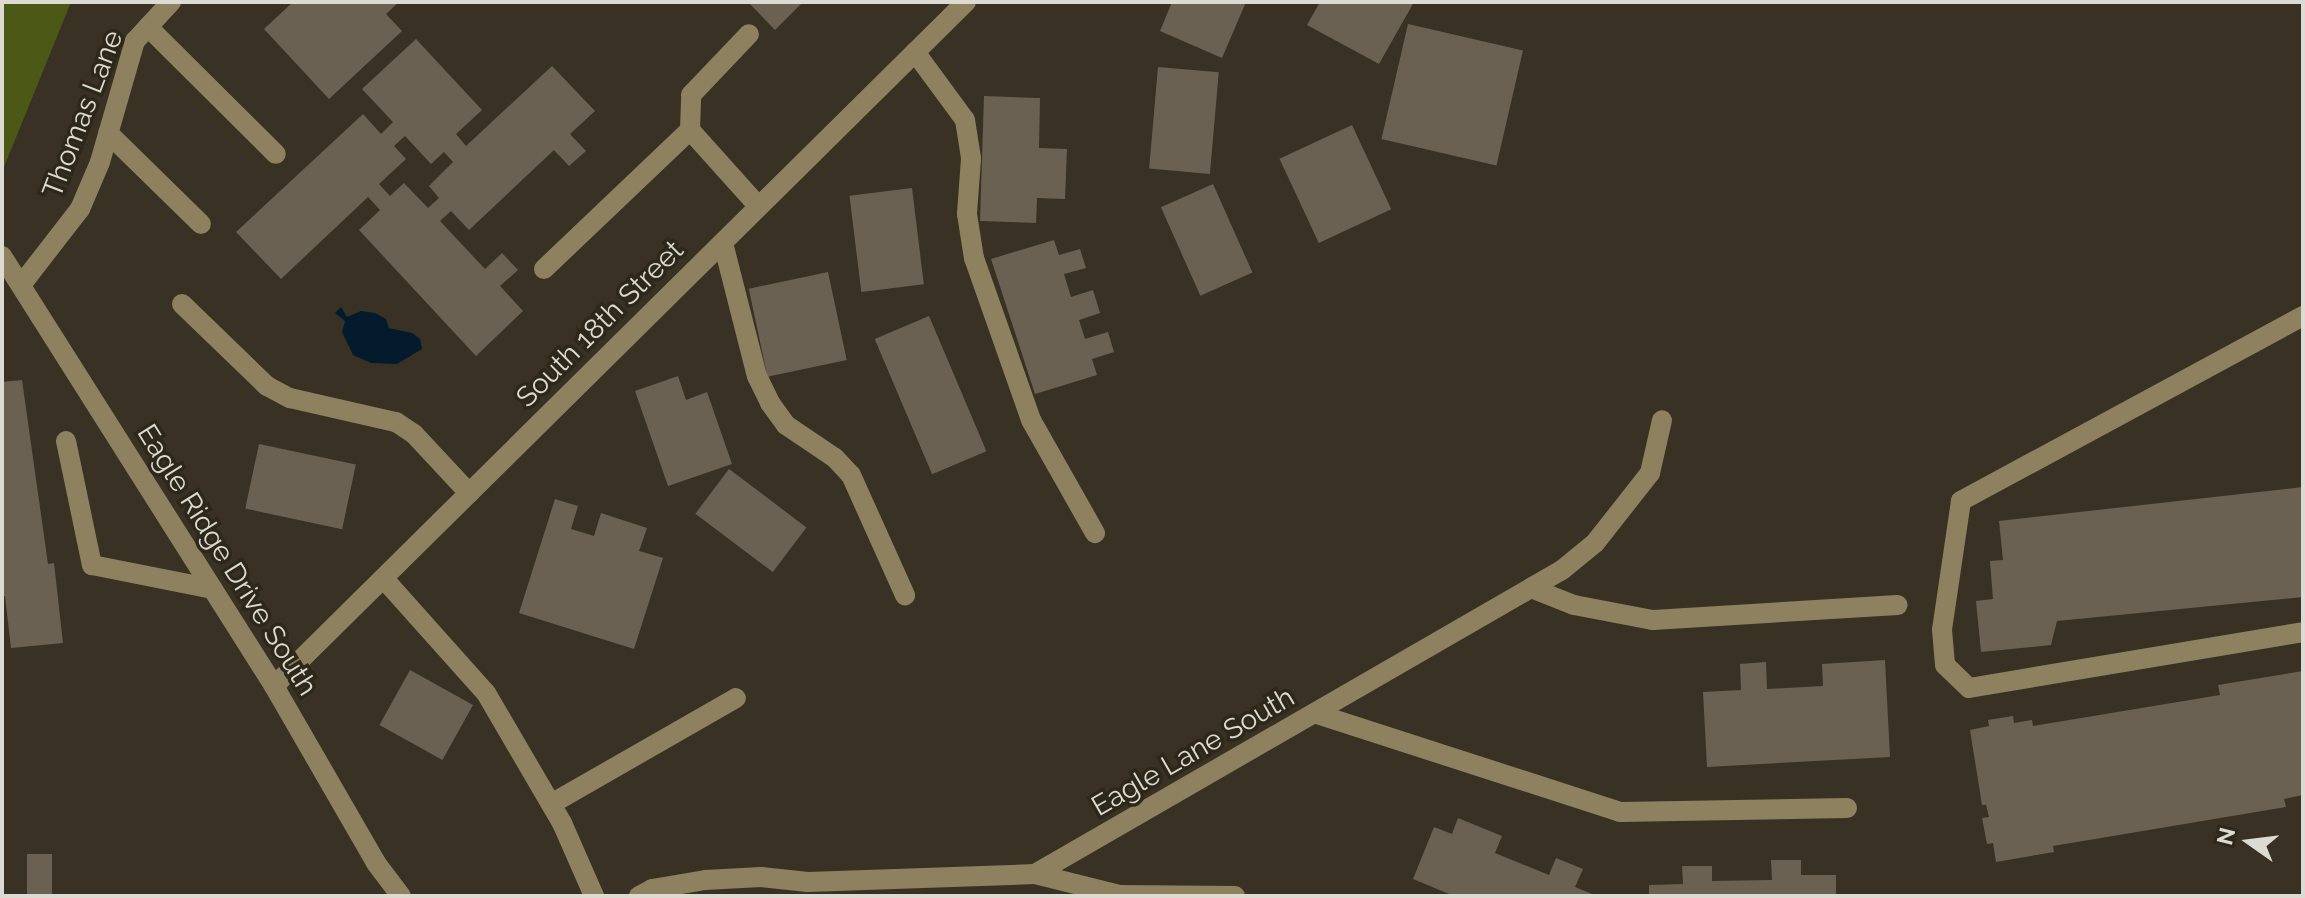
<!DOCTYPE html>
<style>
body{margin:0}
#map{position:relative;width:2305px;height:898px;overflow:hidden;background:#393224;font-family:Raleway,sans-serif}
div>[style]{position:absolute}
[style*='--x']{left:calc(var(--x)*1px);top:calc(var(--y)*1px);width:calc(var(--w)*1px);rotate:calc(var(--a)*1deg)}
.green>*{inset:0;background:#4c5816}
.water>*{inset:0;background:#031b2c}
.building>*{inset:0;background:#6a6152;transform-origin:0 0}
.minor>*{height:20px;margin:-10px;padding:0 10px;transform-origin:10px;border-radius:10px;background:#8d815f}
span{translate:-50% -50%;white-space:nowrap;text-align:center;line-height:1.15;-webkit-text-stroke:7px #2e281b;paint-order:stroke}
.street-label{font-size:28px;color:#dddad1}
.frame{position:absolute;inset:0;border:4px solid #dddad1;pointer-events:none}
.north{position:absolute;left:2209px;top:802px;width:80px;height:80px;-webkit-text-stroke:6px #2e281b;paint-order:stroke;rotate:284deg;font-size:22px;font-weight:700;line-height:32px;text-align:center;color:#dddad1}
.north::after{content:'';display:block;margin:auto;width:28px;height:36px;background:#dddad1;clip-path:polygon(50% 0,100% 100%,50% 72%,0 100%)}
</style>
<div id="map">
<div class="green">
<div style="clip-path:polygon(2px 2px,71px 2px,2px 172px)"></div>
</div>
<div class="water">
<div style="clip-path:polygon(341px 307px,347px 317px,361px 311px,375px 313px,386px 319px,389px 328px,412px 333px,420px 339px,422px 349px,397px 364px,371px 363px,353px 355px,342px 332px,345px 321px,335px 313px)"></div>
</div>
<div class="building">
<div style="clip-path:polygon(293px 2px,399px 2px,386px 14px,402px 31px,329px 99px,264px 29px)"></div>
<div style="clip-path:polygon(748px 2px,803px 2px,775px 30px)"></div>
<div style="clip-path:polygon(1172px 2px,1246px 2px,1222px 58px,1160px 31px)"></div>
<div style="clip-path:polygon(1320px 2px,1414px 2px,1379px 64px,1307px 25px)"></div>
<div style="left:1408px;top:24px;width:118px;height:118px;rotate:13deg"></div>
<div style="clip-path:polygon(evenodd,416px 39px,482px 110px,456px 134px,466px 146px,552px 66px,595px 111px,570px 134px,586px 151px,569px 166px,554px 150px,469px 230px,451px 211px,440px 221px,485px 269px,502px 253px,518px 270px,500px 286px,523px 311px,476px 356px,359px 230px,380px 210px,368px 197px,281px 279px,236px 232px,363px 114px,381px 134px,393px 122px,362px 89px,416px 39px,405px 136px,431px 164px,444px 152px,453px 162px,429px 186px,439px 198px,428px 208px,404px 183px,390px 196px,379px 184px,406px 159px,394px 146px,405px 136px)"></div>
<div style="left:1158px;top:67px;width:61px;height:102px;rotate:5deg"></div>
<div style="clip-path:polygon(984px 96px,1040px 98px,1039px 148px,1067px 149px,1065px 199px,1037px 198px,1036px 223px,980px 221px)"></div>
<div style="left:1352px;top:125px;width:93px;height:80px;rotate:65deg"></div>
<div style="left:1213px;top:184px;width:97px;height:57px;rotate:66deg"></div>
<div style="left:912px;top:188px;width:97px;height:63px;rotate:83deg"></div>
<div style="clip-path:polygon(1054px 240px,1059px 255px,1080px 249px,1086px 268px,1064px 274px,1071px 297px,1093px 290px,1100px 313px,1079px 320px,1085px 339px,1108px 332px,1114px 352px,1092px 359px,1097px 375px,1035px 394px,991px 259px)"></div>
<div style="left:828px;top:272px;width:90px;height:81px;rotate:78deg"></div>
<div style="left:929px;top:316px;width:147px;height:59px;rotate:67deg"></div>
<div style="clip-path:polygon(678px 376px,686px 400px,707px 392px,732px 464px,668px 486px,635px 391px)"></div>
<div style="clip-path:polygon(22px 380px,48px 564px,54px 563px,63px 643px,11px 648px,5px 596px,2px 596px,2px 382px)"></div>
<div style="left:259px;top:444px;width:99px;height:66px;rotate:12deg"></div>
<div style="left:729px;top:469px;width:97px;height:56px;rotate:37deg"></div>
<div style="clip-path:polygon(2303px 487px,2303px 597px,2057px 621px,2051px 645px,1981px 652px,1976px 601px,1993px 599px,1990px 561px,2003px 560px,1999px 521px)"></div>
<div style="clip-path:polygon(555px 499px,578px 506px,571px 529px,594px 536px,601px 513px,647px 528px,639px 551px,663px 558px,634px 649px,519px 613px)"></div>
<div style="clip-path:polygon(1885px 660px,1890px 757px,1707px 767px,1703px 692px,1741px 690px,1740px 664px,1766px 662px,1767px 689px,1823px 686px,1822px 664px)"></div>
<div style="left:410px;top:670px;width:72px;height:63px;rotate:29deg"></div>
<div style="clip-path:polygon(2303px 671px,2303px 795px,2284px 799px,2286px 807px,2053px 846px,2054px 852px,1996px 862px,1993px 843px,1987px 844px,1982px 818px,1989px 817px,1986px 805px,1982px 805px,1970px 730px,1989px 726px,1988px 720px,2013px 716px,2014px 723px,2032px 720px,2033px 726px,2220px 695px,2218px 685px)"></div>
<div style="clip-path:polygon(1458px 818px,1502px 836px,1495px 853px,1549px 875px,1556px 858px,1583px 869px,1575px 887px,1597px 896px,1454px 896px,1413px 879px,1434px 827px,1452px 834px)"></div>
<div style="left:27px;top:854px;width:25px;height:42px"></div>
<div style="clip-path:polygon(1771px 860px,1801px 860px,1801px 875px,1836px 875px,1836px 896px,1649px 896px,1649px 885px,1683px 884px,1682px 866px,1712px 866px,1712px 881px,1772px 880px)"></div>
</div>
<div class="minor">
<div style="--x:148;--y:27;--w:180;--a:44.8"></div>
<div style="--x:915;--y:52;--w:84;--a:53.7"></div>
<div style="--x:965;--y:120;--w:39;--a:81"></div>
<div style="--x:971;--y:159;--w:55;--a:94.2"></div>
<div style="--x:967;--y:214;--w:45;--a:81"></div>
<div style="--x:974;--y:258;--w:172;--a:70.6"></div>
<div style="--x:1031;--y:420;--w:130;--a:60.5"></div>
<div style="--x:690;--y:130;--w:35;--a:-88"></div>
<div style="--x:691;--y:95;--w:84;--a:-46.4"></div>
<div style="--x:108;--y:133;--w:130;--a:44.4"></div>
<div style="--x:723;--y:243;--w:137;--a:75.7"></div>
<div style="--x:757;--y:376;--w:30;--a:64"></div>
<div style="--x:770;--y:403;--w:27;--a:54"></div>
<div style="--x:786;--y:425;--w:59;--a:34"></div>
<div style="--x:835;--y:458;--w:23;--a:47"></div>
<div style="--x:851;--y:475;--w:132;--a:65.8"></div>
<div style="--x:2;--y:256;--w:509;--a:57.68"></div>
<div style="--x:274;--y:686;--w:204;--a:60"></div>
<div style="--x:376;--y:863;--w:41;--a:52.9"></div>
<div style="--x:544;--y:269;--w:202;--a:-43.6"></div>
<div style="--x:690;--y:130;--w:103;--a:48.1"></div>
<div style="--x:21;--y:285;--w:96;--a:-52.2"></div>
<div style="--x:80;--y:209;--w:51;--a:-66.9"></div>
<div style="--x:100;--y:162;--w:126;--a:-73.9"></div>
<div style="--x:135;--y:41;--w:53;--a:-47.3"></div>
<div style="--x:182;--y:304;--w:118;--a:44"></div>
<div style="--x:267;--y:386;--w:26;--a:28"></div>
<div style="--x:290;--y:398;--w:109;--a:12.8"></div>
<div style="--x:396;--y:422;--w:22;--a:34"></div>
<div style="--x:414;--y:434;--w:81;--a:47"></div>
<div style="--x:2303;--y:316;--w:389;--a:151.6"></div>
<div style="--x:1961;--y:501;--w:130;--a:98.4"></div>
<div style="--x:1942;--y:630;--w:35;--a:85"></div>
<div style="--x:1945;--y:665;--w:33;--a:44"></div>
<div style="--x:1969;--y:688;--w:339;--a:-9.5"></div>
<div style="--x:66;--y:441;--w:127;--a:78.2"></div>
<div style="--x:92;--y:565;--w:123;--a:11.2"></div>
<div style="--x:384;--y:579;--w:153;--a:48.2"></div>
<div style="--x:486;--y:693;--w:151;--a:59.7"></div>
<div style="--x:562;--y:823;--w:80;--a:66.3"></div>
<div style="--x:1531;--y:588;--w:46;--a:21.6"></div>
<div style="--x:1574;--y:605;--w:80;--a:10.8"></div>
<div style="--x:1653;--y:620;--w:245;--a:-3.5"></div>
<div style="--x:274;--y:686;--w:973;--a:-44.67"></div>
<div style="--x:1317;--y:714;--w:318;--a:17.9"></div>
<div style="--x:1620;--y:812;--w:227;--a:-1"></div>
<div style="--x:551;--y:804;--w:213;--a:-29.8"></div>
<div style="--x:1035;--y:874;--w:87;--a:14"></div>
<div style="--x:1119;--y:895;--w:116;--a:0.5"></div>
<div style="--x:639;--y:896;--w:15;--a:-28"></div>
<div style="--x:652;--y:889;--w:54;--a:-9.6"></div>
<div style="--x:705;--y:880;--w:56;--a:-3.1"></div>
<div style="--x:761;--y:877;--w:47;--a:6.1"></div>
<div style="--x:808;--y:882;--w:227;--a:-2"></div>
<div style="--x:1035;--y:874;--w:608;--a:-29.98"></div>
<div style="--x:1562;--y:570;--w:43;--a:-39.3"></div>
<div style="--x:1595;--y:543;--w:89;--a:-51.8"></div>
<div style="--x:1650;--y:473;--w:54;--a:-77.2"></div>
</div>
<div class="street-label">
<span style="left:83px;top:114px;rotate:-69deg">Thomas Lane</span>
<span style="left:600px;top:324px;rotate:-45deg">South 18th Street</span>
<span style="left:227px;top:560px;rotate:58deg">Eagle Ridge Drive South</span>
<span style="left:1193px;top:752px;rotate:-30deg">Eagle Lane South</span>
</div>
<div class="frame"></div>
<div class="north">N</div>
</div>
